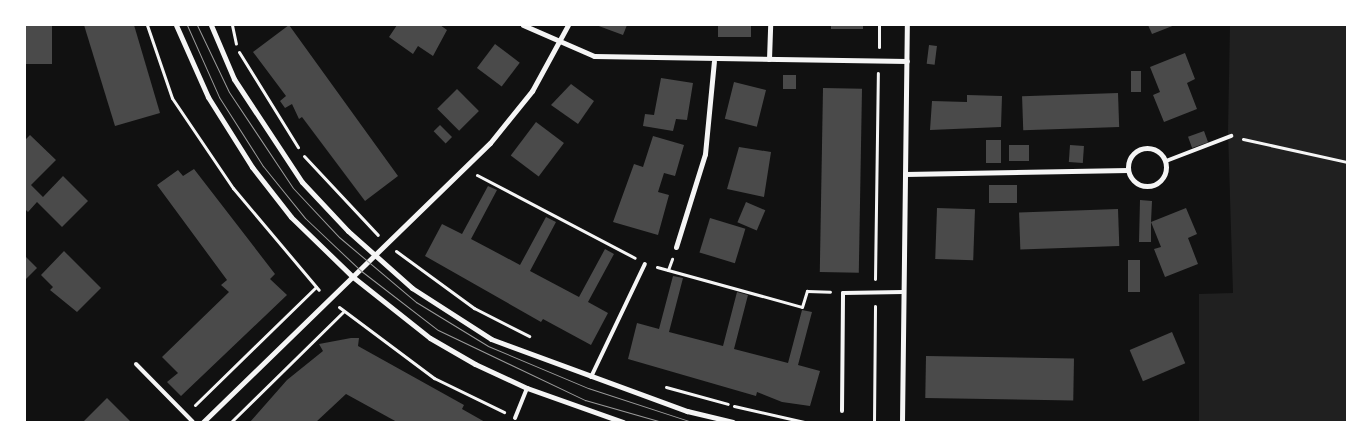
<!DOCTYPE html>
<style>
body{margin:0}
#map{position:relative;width:1372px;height:447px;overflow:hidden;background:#111;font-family:"Exo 2",sans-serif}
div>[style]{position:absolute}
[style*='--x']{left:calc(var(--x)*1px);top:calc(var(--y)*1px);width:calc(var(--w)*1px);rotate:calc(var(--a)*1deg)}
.green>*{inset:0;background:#202020}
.building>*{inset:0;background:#4a4a4a;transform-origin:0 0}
.path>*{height:3px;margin:-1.5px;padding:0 1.5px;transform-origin:1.5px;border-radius:1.5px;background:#f5f5f5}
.service>*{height:4px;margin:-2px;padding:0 2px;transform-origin:2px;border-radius:2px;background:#f5f5f5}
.minor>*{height:5px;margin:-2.5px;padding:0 2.5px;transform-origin:2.5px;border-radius:2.5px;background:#f5f5f5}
.minor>.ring{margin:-2.5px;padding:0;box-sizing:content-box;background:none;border:5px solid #f5f5f5;border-radius:50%}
.tram>*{height:1px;margin:-0.5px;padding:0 0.5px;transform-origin:0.5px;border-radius:0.5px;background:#9a9a9a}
span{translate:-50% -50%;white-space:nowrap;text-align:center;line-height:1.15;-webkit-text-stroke:4px #fff;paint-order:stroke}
.frame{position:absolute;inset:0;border:26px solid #fff;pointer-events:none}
</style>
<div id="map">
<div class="green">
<div style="clip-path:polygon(1230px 25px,1347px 25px,1347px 422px,1199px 422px,1199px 294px,1233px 293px,1228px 132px)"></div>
</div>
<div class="building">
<div style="left:25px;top:25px;width:27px;height:39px"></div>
<div style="clip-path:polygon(84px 25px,134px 25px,160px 113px,115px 126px)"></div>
<div style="clip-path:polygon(289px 25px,398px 176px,365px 201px,302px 117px,299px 119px,292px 104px,285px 108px,280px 101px,286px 96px,253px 52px)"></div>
<div style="clip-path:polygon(397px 25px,440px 25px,447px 30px,433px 56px,418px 46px,413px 54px,389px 37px)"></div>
<div style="clip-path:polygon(596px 25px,627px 25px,623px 35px)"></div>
<div style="left:718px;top:25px;width:33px;height:12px"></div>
<div style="left:831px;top:25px;width:32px;height:4px"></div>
<div style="clip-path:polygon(1148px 25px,1175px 25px,1152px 34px)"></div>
<div style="left:495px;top:44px;width:31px;height:30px;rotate:37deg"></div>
<div style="left:929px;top:45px;width:8px;height:19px;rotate:7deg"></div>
<div style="clip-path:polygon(1185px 53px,1195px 79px,1187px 83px,1197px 109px,1164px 122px,1153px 95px,1160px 92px,1150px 67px)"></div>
<div style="left:1131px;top:71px;width:10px;height:21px"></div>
<div style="left:783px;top:75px;width:13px;height:14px"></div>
<div style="clip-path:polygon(661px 78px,693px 83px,687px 120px,676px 119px,673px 131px,643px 126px,645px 114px,654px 115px)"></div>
<div style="left:734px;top:82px;width:33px;height:38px;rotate:14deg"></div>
<div style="clip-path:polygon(571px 84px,594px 101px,578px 124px,551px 105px)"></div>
<div style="left:823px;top:88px;width:39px;height:184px;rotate:1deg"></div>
<div style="left:457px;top:89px;width:31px;height:28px;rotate:45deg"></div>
<div style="left:1118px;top:93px;width:34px;height:96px;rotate:88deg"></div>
<div style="clip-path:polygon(967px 95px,1002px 96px,1001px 127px,930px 130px,932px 101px,967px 102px)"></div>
<div style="left:536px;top:122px;width:35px;height:42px;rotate:37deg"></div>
<div style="left:440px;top:125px;width:17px;height:9px;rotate:45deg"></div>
<div style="left:1204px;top:131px;width:12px;height:17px;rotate:70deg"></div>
<div style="clip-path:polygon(30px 135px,56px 160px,31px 185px,43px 197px,63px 176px,88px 201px,62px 227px,37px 202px,28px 212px,25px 209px,25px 140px)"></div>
<div style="clip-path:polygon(653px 136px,684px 145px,675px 176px,664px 173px,658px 192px,669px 195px,658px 235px,613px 222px,634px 164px,643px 167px)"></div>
<div style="left:986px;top:140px;width:15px;height:23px"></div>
<div style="left:1009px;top:145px;width:20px;height:16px"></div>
<div style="left:1070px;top:145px;width:14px;height:17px;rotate:4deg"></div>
<div style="clip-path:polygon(739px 147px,771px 152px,764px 197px,727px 189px)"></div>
<div style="clip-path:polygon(194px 169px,275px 274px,270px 279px,287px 295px,181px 396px,167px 382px,178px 373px,162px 357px,229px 292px,221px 285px,227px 280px,157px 185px,178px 170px,183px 176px)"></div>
<div style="left:989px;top:185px;width:28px;height:18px"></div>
<div style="clip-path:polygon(488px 186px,497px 190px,471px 239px,490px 249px,520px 265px,546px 217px,556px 222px,530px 271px,579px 297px,605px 249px,614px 254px,588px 302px,608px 313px,591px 345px,543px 319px,541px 322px,425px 256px,442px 224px,462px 234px)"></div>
<div style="clip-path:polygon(1140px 200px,1152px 201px,1151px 222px,1186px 208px,1197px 234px,1188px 238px,1198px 264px,1165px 277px,1154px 249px,1161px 247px,1151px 222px,1151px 242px,1139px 242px)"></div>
<div style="left:746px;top:202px;width:21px;height:22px;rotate:23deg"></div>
<div style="left:937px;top:208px;width:38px;height:51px;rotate:2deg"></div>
<div style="left:1118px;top:209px;width:37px;height:99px;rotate:88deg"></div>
<div style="left:710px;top:218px;width:37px;height:36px;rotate:17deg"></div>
<div style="clip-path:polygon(64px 251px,101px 288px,77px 312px,50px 290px,53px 287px,41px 275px)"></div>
<div style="clip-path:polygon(25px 256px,37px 268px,25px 280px)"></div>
<div style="left:1128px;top:260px;width:12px;height:32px"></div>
<div style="clip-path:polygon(673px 276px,683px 278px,669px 332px,723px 346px,737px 292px,748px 295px,734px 349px,788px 363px,802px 310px,812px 312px,798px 365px,820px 371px,810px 406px,782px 402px,757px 392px,756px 396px,628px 359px,637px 323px,659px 329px)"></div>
<div style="left:1172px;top:332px;width:34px;height:46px;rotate:67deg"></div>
<div style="clip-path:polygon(351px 338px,359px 338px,358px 346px,464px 405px,462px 409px,485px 422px,397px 422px,346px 394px,316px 422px,250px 422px,287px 380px,323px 351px,319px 344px)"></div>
<div style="left:926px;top:356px;width:148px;height:42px;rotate:1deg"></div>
<div style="clip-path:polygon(107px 398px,131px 422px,83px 422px)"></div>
</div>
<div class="path">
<div style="--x:147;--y:25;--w:77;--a:71.1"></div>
<div style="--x:172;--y:98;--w:109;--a:55.9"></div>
<div style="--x:233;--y:188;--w:133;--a:49.9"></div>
<div style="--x:232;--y:25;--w:19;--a:78"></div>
<div style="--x:879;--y:47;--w:22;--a:-90"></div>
<div style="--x:239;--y:52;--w:112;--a:58.2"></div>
<div style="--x:1243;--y:139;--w:107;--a:12.5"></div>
<div style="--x:304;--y:156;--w:108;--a:46.9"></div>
<div style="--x:477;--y:175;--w:178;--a:27.7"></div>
<div style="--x:396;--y:251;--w:97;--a:36.2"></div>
<div style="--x:474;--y:308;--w:62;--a:27"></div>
<div style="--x:657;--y:267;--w:150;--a:15.4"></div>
<div style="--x:802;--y:307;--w:17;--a:-73"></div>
<div style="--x:807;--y:291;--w:23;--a:2"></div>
<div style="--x:668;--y:270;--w:12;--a:-70"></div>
<div style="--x:875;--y:279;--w:206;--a:-89.2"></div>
<div style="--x:339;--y:307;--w:119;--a:36.8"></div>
<div style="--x:434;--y:378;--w:78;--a:25.9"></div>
<div style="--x:666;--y:387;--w:64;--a:15.3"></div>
<div style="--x:195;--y:405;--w:169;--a:-44.3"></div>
<div style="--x:734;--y:406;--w:72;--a:12.9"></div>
<div style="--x:231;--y:422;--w:158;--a:-44.5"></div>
<div style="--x:874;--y:422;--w:116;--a:-89.5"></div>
</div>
<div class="service">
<div style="--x:1166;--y:161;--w:70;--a:-21"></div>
<div style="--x:136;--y:364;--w:81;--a:45.5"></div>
<div style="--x:591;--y:377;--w:125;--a:-64.5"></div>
<div style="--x:842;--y:411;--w:118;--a:-89.5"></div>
<div style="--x:843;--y:293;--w:60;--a:-1"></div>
<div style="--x:515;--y:418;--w:32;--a:-68"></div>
</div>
<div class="minor">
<div style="--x:176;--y:25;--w:79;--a:66"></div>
<div style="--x:208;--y:97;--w:83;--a:57.8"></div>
<div style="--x:252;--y:167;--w:63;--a:52"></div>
<div style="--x:291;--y:217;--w:86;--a:44.1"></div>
<div style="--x:353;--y:277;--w:98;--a:38.4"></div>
<div style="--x:430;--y:338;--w:52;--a:30"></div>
<div style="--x:475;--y:364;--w:57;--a:24.8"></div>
<div style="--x:527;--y:388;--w:102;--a:19.5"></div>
<div style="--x:211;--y:25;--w:59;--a:66.9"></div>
<div style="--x:234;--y:79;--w:123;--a:56.6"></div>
<div style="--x:302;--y:182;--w:67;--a:46.8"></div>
<div style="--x:348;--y:231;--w:86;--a:41.7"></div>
<div style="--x:412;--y:288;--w:94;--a:32.8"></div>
<div style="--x:491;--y:339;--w:209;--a:20.2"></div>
<div style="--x:687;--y:411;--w:47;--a:13.4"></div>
<div style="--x:523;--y:25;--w:77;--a:23.6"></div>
<div style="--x:594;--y:56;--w:313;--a:0.9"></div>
<div style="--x:769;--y:59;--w:34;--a:-88"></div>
<div class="ring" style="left:1128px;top:148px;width:33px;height:33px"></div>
<div style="--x:905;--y:174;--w:223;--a:-1"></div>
<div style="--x:676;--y:247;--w:97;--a:-72.7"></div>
<div style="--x:705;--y:154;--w:93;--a:-84.5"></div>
<div style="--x:203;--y:422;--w:400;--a:-44.2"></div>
<div style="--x:490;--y:143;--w:67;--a:-51.1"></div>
<div style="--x:532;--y:91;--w:75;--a:-61.4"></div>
<div style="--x:902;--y:422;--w:397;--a:-89.3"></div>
</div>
<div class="tram">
<div style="--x:187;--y:25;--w:79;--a:66"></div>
<div style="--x:219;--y:97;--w:82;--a:57.5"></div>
<div style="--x:263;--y:166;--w:67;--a:51.1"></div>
<div style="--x:305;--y:218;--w:76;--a:43.4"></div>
<div style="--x:360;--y:270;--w:98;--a:37.6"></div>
<div style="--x:438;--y:330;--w:163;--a:25.5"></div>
<div style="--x:585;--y:400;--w:80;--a:15.9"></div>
<div style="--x:197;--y:25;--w:74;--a:64.5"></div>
<div style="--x:229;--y:92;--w:115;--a:56.3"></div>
<div style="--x:293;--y:188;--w:67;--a:46.8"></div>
<div style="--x:339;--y:237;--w:101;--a:40.2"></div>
<div style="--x:416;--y:302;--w:84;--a:31.4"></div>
<div style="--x:488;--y:346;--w:108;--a:22.8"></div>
<div style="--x:588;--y:388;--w:109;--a:18.1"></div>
</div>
<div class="frame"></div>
</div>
